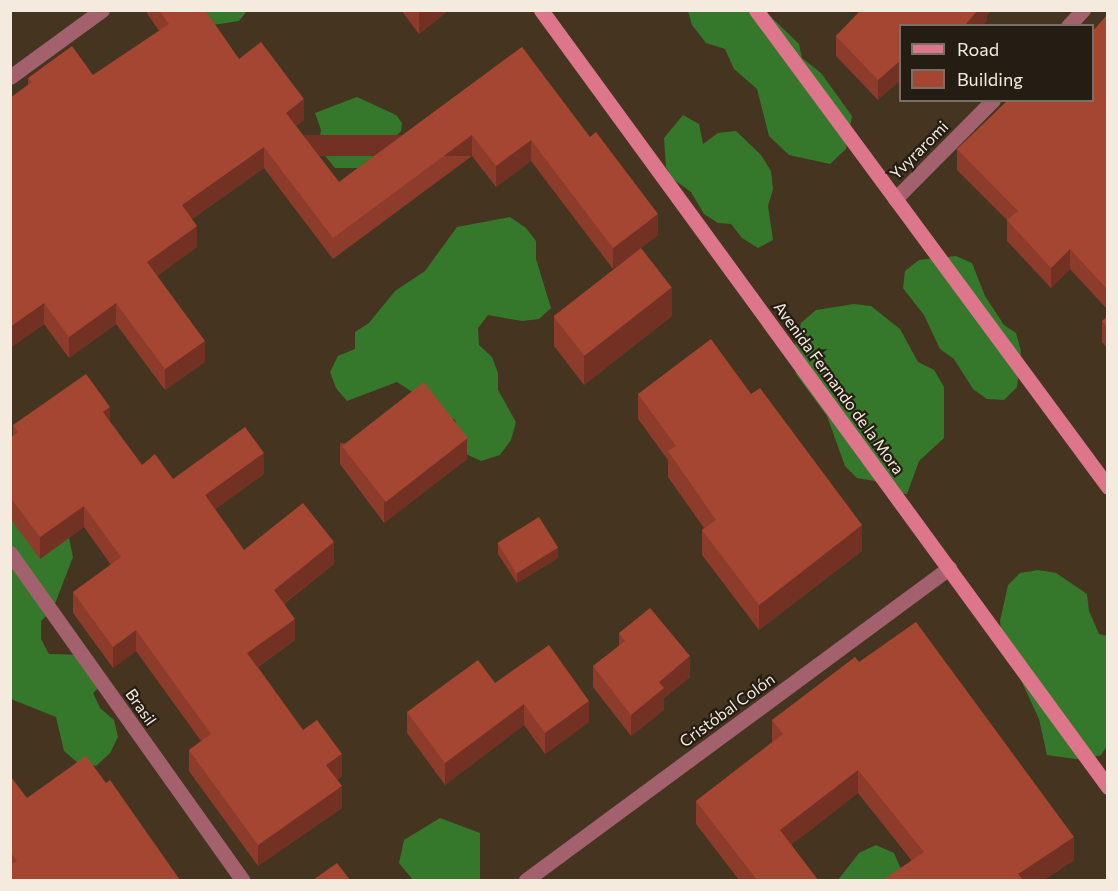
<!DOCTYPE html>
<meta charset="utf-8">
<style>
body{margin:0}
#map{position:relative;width:1118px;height:891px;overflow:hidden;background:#453420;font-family:Commissioner,sans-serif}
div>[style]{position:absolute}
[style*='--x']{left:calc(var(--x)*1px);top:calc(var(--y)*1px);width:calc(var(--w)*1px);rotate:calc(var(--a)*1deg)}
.forest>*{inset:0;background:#35782c}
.minor>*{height:15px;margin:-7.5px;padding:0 7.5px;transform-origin:7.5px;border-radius:7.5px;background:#a2616d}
.secondary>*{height:15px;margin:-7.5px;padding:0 7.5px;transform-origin:7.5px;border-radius:7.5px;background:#dd768a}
.wall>*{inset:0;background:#8d3c2b}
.shaded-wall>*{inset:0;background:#733123;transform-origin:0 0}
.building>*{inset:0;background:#a44632;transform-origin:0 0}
span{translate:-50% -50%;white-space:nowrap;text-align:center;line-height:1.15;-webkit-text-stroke:4.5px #251d14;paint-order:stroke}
.street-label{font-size:16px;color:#f5eade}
.frame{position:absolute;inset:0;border:12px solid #f5eade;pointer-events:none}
.legend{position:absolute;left:899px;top:24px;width:195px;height:78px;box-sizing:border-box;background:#251d14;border:2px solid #786f65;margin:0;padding:8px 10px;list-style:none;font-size:18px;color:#f5eade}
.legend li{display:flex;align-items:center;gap:12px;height:30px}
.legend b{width:30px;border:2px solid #786f65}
</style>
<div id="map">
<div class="forest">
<div style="clip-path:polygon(193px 11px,247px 11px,239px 21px,206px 26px)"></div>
<div style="clip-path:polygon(688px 11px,765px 11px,799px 44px,802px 58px,821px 73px,852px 116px,846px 149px,830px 164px,789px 155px,769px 136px,757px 89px,734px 69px,725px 49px,706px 43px,692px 25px)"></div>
<div style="clip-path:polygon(357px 97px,396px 115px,402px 123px,401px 131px,389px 144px,380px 168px,335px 168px,318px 147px,321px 130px,315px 113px)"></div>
<div style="clip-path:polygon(683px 115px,699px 124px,703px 144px,718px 133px,736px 131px,761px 155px,771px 171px,773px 189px,768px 206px,773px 240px,758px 248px,742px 238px,731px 224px,718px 223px,704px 214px,691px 192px,673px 179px,666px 167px,664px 138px)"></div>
<div style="clip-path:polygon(510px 217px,526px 228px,536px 241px,536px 259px,551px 308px,539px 319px,522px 321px,488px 315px,478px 328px,479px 345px,492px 357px,498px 373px,498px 390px,516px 422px,511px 440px,500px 455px,481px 461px,466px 454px,455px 420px,397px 382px,347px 401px,336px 388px,330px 372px,338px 356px,355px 349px,355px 332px,369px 323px,395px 291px,425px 271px,457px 227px)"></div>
<div style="clip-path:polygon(956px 256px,972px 263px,985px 296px,1004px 325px,1016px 333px,1021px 351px,1017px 387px,1004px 400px,987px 399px,973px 389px,954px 359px,940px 349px,924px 315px,903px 288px,905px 271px,919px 260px)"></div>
<div style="clip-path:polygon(854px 304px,871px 306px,900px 329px,918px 362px,934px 370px,944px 387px,944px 438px,919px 461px,907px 494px,889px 493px,875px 481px,857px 478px,845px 466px,827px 416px,796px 374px,792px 356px,801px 323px,816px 310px)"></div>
<div style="clip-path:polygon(20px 511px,69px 538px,73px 557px,53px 609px,41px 621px,41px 639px,49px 654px,85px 655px,106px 681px,93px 693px,100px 708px,114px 720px,118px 737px,110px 753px,96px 766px,78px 763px,64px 751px,56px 717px,11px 699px,11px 520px)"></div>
<div style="clip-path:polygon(1038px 570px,1056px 573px,1087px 594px,1089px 611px,1099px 634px,1107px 636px,1107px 746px,1101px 755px,1083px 760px,1047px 755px,1039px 719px,1002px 639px,1000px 621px,1008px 585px,1020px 573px)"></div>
<div style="clip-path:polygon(440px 818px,480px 833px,480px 880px,413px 880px,399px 863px,404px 840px)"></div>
<div style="clip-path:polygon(876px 845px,894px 853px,901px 869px,887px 880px,838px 880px,859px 853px)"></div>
</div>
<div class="minor">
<div style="--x:1068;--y:26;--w:22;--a:-47"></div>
<div style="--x:10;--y:77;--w:114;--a:-36.1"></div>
<div style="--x:895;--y:199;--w:139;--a:-45.3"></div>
<div style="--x:10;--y:553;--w:401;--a:54.6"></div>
<div style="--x:526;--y:880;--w:526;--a:-36.41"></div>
</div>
<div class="secondary">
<div style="--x:541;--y:10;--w:962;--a:53.88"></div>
<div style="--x:756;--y:10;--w:593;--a:53.57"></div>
</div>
<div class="wall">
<div style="clip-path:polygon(145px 10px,205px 10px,239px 59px,304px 120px,296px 126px,339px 182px,522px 47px,658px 235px,613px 269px,531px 161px,496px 187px,472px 156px,333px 259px,264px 168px,192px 219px,197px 247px,157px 276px,205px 362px,165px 390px,116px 324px,69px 358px,44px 324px,10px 348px,10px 98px,28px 85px,28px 78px,93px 75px,159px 31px)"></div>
<div style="clip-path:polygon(401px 10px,449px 10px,419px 34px)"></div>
<div style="clip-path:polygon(861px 10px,992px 10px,987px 15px,987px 20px,982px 26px,900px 26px,878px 100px,836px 56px,836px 36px)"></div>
<div style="clip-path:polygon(1107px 15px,1107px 309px,1070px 269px,1051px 288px,1007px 241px,1007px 220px,957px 170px,957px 149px,1093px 31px)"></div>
<div style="clip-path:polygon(672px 316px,584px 385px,554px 346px,554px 317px)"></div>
<div style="clip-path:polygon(1107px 317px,1107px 348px,1102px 342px,1102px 321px)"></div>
<div style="clip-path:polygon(638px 394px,751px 394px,862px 551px,759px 630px,702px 555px,702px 530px,704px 528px,668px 477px,668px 460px,638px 419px)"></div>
<div style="clip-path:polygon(110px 422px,142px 465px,173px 479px,264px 474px,215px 509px,244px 550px,334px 564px,284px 604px,295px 640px,258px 667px,303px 730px,342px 776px,337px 780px,342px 808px,258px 866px,189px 771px,189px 750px,201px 741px,136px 651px,113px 668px,73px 613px,73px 592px,111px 565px,84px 527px,40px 559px,10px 518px,10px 438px,13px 436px,13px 425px)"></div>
<div style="clip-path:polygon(340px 443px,467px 459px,384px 523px,340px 464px)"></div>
<div style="clip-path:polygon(498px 543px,558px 558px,517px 583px,498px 554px)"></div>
<div style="clip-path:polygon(619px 633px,690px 677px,664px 698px,664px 710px,631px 736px,593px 687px,593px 666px,619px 646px)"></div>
<div style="clip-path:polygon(859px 662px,1074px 860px,1044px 880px,883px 880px,912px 861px,858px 793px,791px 845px,818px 880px,739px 880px,696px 824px,696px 801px,772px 742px,772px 720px)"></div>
<div style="clip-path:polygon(495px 683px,589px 722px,545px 754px,524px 725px,445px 785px,407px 733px,407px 712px)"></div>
<div style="clip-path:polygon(10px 776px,27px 798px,180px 880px,10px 880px)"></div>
</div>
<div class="shaded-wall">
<div style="clip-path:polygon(422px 10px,449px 10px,419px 34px,419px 13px)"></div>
<div style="clip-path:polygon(978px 10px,992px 10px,987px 15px,987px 20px,982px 26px,964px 26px)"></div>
<div style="clip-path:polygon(900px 61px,900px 81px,878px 100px,878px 80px)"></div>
<div style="clip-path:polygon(304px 99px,304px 120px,286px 134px,286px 113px)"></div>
<div style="left:472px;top:135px;width:21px;height:173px;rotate:90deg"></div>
<div style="clip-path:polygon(531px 140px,531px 161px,496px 187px,496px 166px)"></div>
<div style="clip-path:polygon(264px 147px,264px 168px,182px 226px,182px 205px)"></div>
<div style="clip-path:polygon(658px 214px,658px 235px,613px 269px,613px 248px)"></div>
<div style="clip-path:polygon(197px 226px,197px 247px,147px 283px,147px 262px)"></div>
<div style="clip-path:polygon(1070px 249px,1070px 269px,1051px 288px,1051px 268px)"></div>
<div style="clip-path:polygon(672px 287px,672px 316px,584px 385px,584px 356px)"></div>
<div style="clip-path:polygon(44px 303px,44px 324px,10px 348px,10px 327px)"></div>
<div style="clip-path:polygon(116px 303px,116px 324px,69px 358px,69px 337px)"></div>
<div style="clip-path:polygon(205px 341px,205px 362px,165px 390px,165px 369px)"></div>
<div style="clip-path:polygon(110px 407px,110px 428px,103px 412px)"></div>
<div style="clip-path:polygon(467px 438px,467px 459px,384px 523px,384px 502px)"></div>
<div style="clip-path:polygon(264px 453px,264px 474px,205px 517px,205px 495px)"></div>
<div style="clip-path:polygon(84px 506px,84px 527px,40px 559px,40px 537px)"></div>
<div style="clip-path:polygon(862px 525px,862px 551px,759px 630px,759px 605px)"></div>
<div style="clip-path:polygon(334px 542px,334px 564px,274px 611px,274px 590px)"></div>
<div style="clip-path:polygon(558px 547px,558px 558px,517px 583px,517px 572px)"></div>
<div style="clip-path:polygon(295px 619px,295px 640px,247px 674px,247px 653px)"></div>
<div style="clip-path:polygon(136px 630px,136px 651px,113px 668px,113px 647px)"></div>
<div style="clip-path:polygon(690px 656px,690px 677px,664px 698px,664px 710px,631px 736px,631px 715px,659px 682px)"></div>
<div style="clip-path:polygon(589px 701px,589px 722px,545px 754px,545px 733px)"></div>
<div style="clip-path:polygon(524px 704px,524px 725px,445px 785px,445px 763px)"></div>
<div style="clip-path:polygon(342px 754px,342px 776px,326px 787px,326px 765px)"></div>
<div style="clip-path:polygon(858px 770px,858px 793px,780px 854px,780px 830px)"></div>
<div style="clip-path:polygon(342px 786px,342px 808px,258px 866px,258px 845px)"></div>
<div style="clip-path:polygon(1074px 837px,1074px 860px,1044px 880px,1018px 880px,1018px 874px)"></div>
</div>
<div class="building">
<div style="clip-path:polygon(159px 10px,205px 10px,239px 59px,261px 42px,304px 99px,286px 113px,339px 182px,522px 47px,590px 137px,596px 132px,658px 214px,613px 248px,531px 140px,496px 166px,472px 135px,333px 238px,264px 147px,182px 205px,197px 226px,147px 262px,205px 341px,165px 369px,116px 303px,69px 337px,44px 303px,10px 327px,10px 98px,32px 82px,28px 78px,72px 46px,93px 75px,169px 24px)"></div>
<div style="clip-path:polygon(861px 10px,978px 10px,964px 26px,900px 26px,900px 61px,878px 80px,836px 36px)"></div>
<div style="clip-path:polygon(1107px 15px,1107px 289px,1070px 249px,1051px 268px,1007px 220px,1018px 211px,957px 149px,1008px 100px,1092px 100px,1092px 30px,1093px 31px)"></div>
<div style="left:641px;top:248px;width:50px;height:111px;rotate:52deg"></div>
<div style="clip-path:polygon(1107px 317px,1107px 327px,1102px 321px)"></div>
<div style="clip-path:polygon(711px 339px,751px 394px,760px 388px,862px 525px,759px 605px,702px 530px,716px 520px,668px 451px,676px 446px,638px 394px)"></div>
<div style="clip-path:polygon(86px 374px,110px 407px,103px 412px,142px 465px,155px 454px,173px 479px,245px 427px,264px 453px,205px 495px,244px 550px,303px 503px,334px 542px,274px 590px,295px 619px,247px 653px,303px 730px,317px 720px,342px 754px,326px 765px,342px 786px,258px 845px,189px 750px,211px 734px,136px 630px,113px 647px,73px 592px,121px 557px,84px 506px,40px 537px,10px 497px,10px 438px,18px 432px,13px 425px)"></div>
<div style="left:424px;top:382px;width:71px;height:104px;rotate:52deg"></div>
<div style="left:539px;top:517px;width:36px;height:49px;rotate:58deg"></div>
<div style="clip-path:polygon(650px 608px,690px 656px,659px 682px,664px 688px,631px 715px,593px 666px,625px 641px,619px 633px)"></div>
<div style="clip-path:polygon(916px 622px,1074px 837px,1018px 874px,1023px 880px,883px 880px,924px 852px,858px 770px,780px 830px,818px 880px,757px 880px,696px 801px,783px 734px,772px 720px,855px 657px,859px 662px)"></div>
<div style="clip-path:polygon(549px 645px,589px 701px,545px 733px,524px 704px,445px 763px,407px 712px,478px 660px,495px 683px)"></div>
<div style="clip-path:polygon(86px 756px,106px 783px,110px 780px,180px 880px,10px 880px,10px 865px,17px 861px,10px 852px,10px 776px,27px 798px)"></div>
<div style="clip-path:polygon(337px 863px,350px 880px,313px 880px)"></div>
</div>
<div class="street-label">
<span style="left:919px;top:150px;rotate:-45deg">Yvyraromi</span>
<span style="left:839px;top:388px;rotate:54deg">Avenida Fernando de la Mora</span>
<span style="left:141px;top:707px;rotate:55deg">Brasil</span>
<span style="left:727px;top:710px;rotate:-36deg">Cristóbal Colón</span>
</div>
<div class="frame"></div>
<ul class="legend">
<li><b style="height:8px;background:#dd768a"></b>Road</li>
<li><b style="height:16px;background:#a44632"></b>Building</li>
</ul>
</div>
